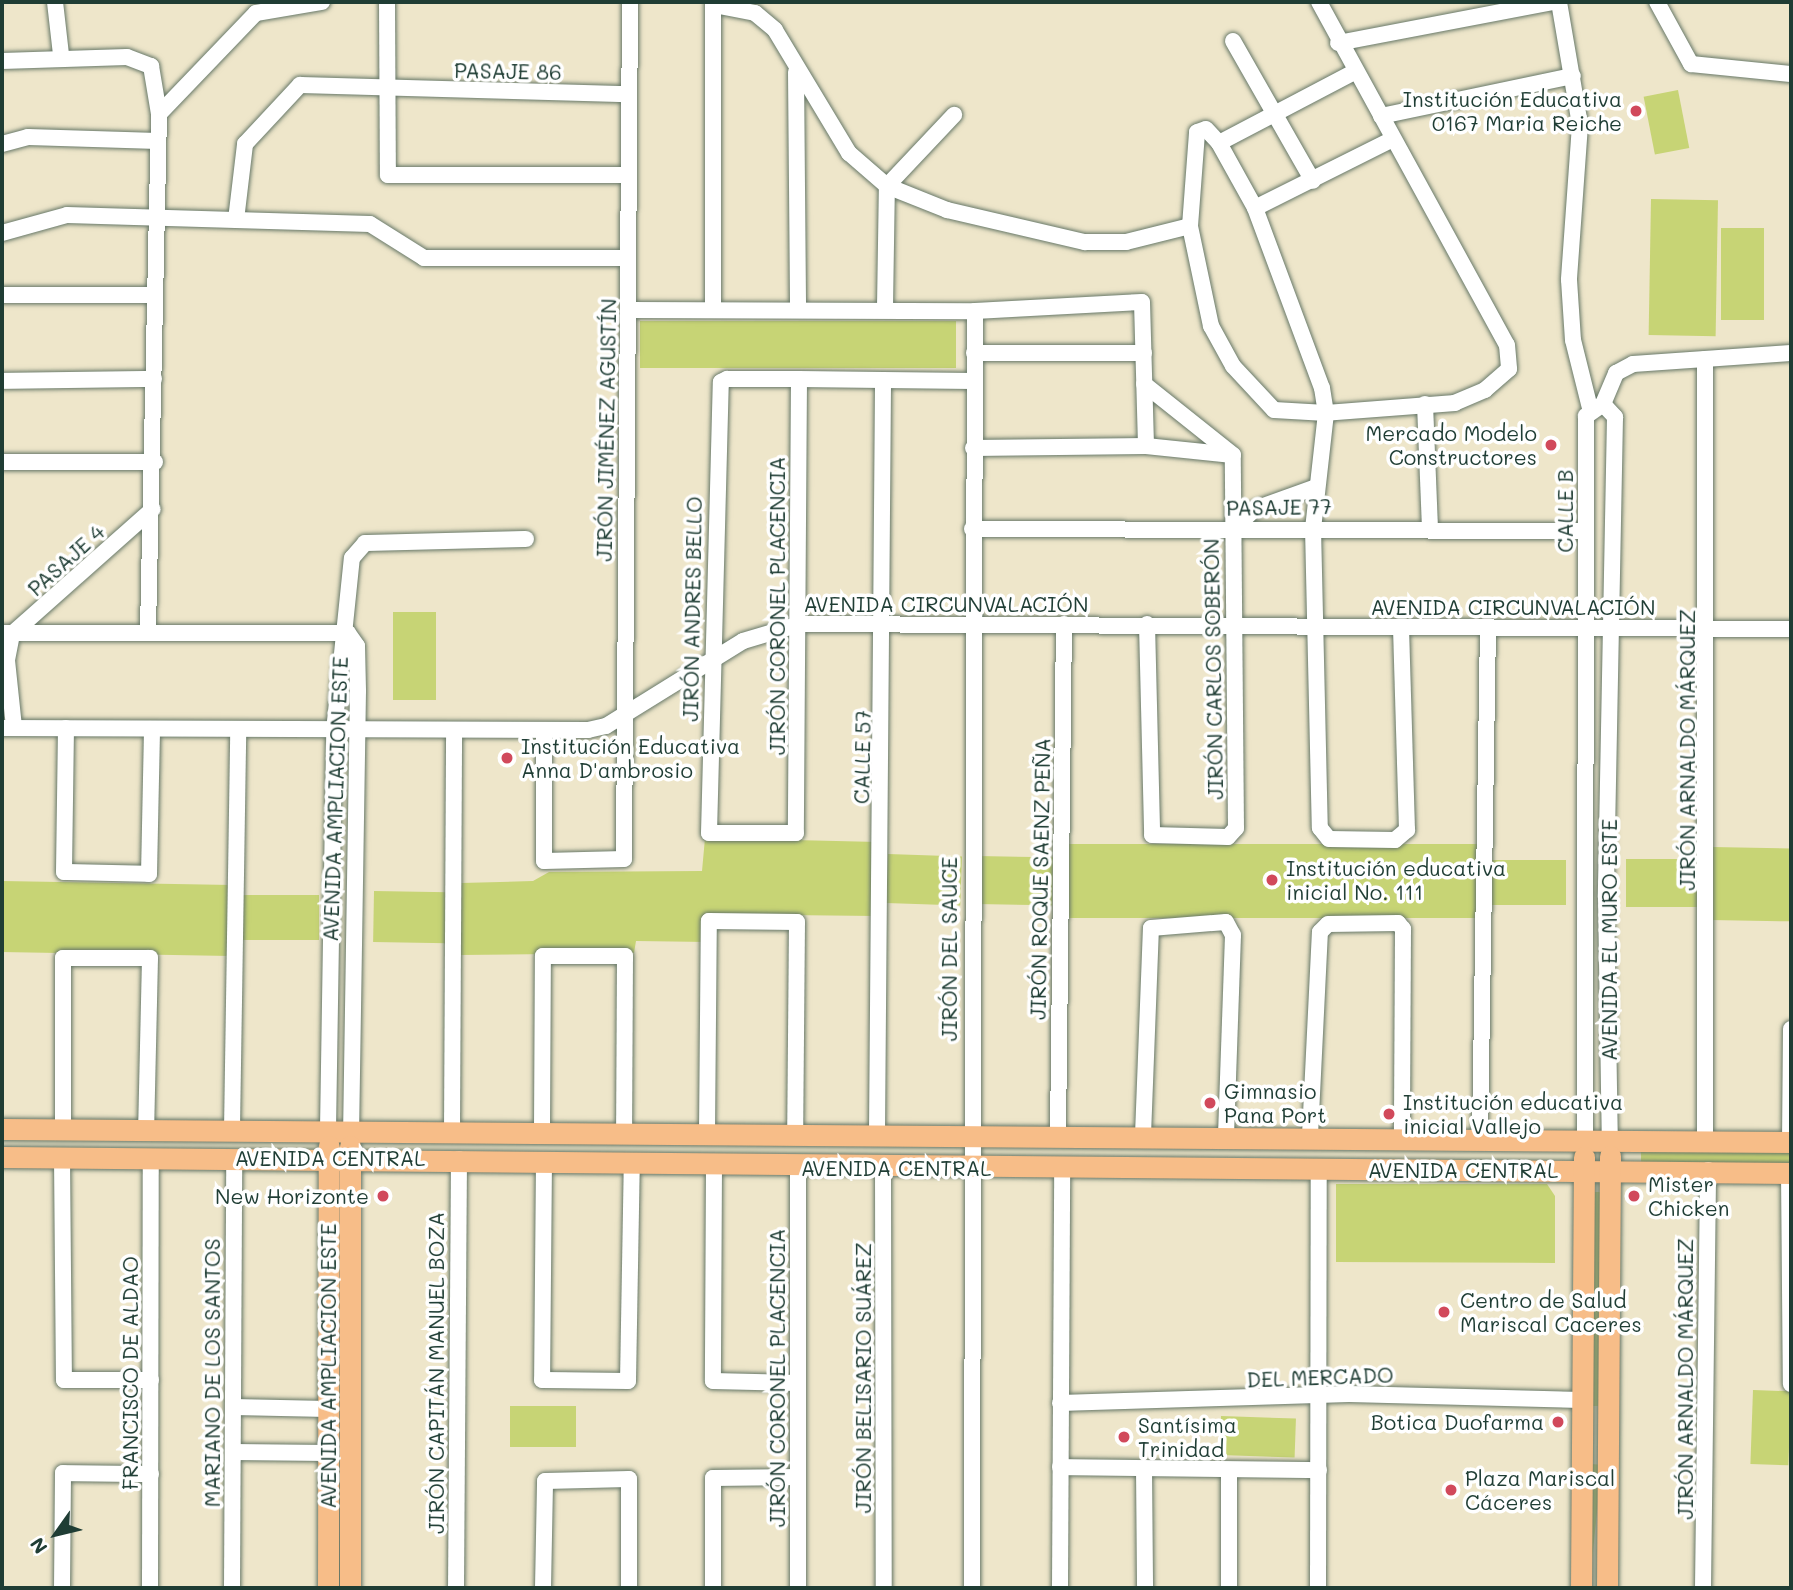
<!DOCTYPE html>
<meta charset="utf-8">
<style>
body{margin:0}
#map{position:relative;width:1793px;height:1590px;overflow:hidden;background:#eee6ca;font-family:Mali,sans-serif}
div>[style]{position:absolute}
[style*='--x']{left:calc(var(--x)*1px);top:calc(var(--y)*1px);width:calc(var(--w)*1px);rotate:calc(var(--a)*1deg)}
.green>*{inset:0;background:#c7d475;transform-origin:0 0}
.roads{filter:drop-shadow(0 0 2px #677868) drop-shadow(0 0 2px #677868)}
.minor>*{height:16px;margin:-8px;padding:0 8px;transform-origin:8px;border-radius:8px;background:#fff}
.major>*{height:21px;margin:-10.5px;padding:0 10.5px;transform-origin:10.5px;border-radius:10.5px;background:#f7bd88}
.dots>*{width:19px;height:19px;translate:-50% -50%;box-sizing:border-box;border:4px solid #fff;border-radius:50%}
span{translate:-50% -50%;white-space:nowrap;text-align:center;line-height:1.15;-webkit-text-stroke:7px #fff;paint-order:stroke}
.street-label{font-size:21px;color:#1f3d34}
.poi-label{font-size:21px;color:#1f3d34}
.right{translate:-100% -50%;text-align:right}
.left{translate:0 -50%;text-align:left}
.frame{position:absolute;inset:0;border:4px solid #1f3d34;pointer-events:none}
.north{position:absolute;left:21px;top:1499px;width:70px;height:70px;-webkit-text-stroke:5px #fff;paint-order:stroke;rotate:236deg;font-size:19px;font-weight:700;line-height:28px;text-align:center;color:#1f3d34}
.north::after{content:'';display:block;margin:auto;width:24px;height:32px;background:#1f3d34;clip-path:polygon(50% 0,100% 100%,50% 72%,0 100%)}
</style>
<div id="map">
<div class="green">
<div style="left:1678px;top:90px;width:59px;height:35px;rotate:79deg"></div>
<div style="left:1651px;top:199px;width:67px;height:136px;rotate:1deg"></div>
<div style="left:1721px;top:228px;width:43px;height:92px"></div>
<div style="left:640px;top:321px;width:316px;height:47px"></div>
<div style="left:393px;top:612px;width:43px;height:88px"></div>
<div style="clip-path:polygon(705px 838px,878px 842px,876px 916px,709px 914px,708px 942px,636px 941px,634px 953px,460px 955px,461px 883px,533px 881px,549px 872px,702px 871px)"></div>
<div style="left:1065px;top:844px;width:414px;height:74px"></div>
<div style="left:1712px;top:847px;width:79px;height:73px;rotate:1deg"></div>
<div style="left:888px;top:854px;width:74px;height:49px;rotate:2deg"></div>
<div style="left:977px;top:856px;width:76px;height:48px;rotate:1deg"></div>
<div style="left:1626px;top:859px;width:74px;height:48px"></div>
<div style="left:1491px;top:860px;width:75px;height:45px"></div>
<div style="left:2px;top:881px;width:230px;height:71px;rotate:1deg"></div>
<div style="left:374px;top:891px;width:74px;height:51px;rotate:1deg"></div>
<div style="left:242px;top:895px;width:77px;height:45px"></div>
<div style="left:1641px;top:1152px;width:150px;height:11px"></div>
<div style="clip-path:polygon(1336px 1184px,1547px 1184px,1555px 1196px,1555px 1263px,1336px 1262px)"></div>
<div style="left:1592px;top:1192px;width:12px;height:214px"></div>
<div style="left:1753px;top:1390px;width:38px;height:74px;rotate:2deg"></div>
<div style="left:510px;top:1406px;width:66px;height:41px"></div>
<div style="left:1221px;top:1416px;width:75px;height:39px;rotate:2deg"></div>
<div style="left:1592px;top:1464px;width:10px;height:124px;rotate:6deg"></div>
</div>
<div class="roads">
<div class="minor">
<div style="--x:55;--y:2;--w:53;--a:83.5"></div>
<div style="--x:387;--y:2;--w:173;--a:89.7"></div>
<div style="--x:388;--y:175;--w:240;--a:0"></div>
<div style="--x:1319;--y:2;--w:391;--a:61.3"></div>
<div style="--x:1507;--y:345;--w:24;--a:85"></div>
<div style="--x:1509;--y:369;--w:32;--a:139"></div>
<div style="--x:1485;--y:390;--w:33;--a:157"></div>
<div style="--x:1455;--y:403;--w:129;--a:175.6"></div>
<div style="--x:1326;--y:413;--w:52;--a:-176.7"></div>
<div style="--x:1274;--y:410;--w:60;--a:-133"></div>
<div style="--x:1233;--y:366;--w:46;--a:-118.8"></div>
<div style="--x:1211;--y:326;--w:102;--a:-101.9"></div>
<div style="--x:1190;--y:226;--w:94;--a:-85.7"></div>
<div style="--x:1197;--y:132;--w:9;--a:-18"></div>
<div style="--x:1206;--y:129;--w:19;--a:47"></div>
<div style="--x:1219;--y:143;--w:74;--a:61"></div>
<div style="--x:1255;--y:208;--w:192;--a:69.6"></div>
<div style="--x:1322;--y:388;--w:25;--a:81"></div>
<div style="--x:1326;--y:413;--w:116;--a:96.4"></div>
<div style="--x:1313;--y:528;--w:300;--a:88.7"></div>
<div style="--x:1320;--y:828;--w:14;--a:51"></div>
<div style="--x:1329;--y:839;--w:66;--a:0.9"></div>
<div style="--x:1395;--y:840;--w:16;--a:-40"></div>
<div style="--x:1407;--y:830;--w:203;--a:-91.7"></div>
<div style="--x:1559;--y:2;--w:125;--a:80.3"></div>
<div style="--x:1580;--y:125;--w:155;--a:94.1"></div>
<div style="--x:1569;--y:280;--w:60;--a:86.2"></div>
<div style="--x:1573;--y:340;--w:70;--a:76"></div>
<div style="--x:1657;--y:2;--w:71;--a:61.3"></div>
<div style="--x:1691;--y:64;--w:100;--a:5.7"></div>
<div style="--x:714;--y:5;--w:42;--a:11"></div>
<div style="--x:755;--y:13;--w:26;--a:40"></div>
<div style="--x:775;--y:30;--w:144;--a:59"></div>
<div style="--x:849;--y:153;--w:50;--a:41"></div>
<div style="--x:887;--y:186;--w:65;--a:21.8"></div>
<div style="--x:947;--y:210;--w:142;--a:13.1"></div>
<div style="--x:1085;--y:242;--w:41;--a:0"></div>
<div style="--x:1126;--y:242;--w:66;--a:-14"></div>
<div style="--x:1233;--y:41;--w:161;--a:60.3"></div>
<div style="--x:1338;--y:43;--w:218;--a:-10.8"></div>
<div style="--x:2;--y:61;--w:125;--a:-1.8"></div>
<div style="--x:127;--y:57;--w:26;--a:21"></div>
<div style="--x:151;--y:66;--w:49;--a:80.5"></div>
<div style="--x:159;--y:114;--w:517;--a:91.22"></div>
<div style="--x:796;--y:72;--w:235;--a:89.5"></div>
<div style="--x:159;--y:114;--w:140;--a:-46.2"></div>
<div style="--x:256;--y:13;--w:67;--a:-9.5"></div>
<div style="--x:1381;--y:116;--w:196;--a:-11.8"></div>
<div style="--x:1219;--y:143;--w:153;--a:-27.7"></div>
<div style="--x:2;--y:144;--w:27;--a:-15"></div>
<div style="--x:28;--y:137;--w:130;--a:1.8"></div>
<div style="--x:1255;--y:208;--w:154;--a:-26.6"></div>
<div style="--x:236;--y:220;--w:77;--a:-83.2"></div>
<div style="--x:245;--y:144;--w:81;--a:-47"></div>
<div style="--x:300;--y:85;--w:329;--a:1.6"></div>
<div style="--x:2;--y:233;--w:67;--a:-15.5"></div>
<div style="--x:67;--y:215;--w:303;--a:1.7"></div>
<div style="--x:370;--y:224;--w:64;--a:32.2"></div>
<div style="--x:424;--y:258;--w:204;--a:0"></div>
<div style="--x:2;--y:295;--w:152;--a:0"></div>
<div style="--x:885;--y:307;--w:121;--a:-89.1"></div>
<div style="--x:887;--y:186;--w:98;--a:-46.7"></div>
<div style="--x:713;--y:308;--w:306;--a:-90"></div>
<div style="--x:629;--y:310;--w:346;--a:0.2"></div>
<div style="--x:975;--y:311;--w:167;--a:-3.1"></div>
<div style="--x:1142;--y:302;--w:144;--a:88.4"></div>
<div style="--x:974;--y:353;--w:170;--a:0"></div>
<div style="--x:1705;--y:359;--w:782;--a:90"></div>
<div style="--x:799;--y:379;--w:454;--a:90.4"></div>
<div style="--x:796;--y:833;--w:87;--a:180"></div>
<div style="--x:709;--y:833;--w:451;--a:-88.5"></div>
<div style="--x:721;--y:382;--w:7;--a:-27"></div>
<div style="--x:727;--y:379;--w:72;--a:0"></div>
<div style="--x:799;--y:379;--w:84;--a:0.7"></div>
<div style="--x:883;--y:380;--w:90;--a:0.6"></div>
<div style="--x:2;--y:381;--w:152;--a:-0.8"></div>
<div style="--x:1144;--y:384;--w:114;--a:38.6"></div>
<div style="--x:1425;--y:404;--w:122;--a:87.7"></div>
<div style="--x:1603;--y:404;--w:18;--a:47"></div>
<div style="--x:1615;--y:417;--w:480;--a:91.1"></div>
<div style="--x:1606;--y:897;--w:244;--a:89.1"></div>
<div style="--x:1603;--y:404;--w:34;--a:-67"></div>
<div style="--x:1616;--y:373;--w:19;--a:-28"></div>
<div style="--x:1633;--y:364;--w:158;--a:-4"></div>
<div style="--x:973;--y:448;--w:173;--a:-0.7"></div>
<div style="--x:1146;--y:446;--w:87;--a:5.9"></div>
<div style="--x:2;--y:462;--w:153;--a:0"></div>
<div style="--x:972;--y:529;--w:614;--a:0.19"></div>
<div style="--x:1233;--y:529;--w:30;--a:-42"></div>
<div style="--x:1255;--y:509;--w:65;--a:-19.8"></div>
<div style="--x:1147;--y:624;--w:211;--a:88.6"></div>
<div style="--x:1152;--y:835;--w:76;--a:1.5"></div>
<div style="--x:1228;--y:837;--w:12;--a:-48"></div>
<div style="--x:1236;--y:828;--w:373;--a:-90.5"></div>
<div style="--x:2;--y:633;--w:346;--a:0"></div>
<div style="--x:348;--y:633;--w:16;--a:55"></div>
<div style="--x:357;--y:646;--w:45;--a:88.7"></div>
<div style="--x:358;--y:691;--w:439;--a:90.9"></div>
<div style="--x:14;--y:727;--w:67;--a:-96"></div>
<div style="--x:7;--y:660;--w:26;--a:-79"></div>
<div style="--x:12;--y:634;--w:188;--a:-41.6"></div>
<div style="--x:2;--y:728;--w:586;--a:0.2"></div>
<div style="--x:588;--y:730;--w:18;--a:-13"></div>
<div style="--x:606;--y:726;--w:161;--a:-31.8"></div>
<div style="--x:743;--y:641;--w:59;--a:-16.6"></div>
<div style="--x:800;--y:624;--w:991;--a:0.29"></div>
<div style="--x:66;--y:728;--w:144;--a:90.8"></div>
<div style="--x:64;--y:872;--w:85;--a:1.3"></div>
<div style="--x:149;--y:874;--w:145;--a:-88.8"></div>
<div style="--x:544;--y:731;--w:130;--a:90"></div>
<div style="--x:544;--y:861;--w:80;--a:-1.4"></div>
<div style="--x:624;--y:859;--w:857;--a:-89.6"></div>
<div style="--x:232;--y:1129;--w:399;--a:-89.1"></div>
<div style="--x:542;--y:1129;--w:173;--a:-89.7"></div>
<div style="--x:543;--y:956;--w:82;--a:0"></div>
<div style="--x:625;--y:956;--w:176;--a:90.3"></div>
<div style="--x:63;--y:1130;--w:172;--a:-90"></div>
<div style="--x:63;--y:958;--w:87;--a:0"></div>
<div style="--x:150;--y:958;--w:172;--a:91.3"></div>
<div style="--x:328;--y:1130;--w:399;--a:-89.1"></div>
<div style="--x:334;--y:731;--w:174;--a:-84.1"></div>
<div style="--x:352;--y:558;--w:20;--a:-49"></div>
<div style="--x:365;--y:543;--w:161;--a:-1.4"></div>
<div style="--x:452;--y:1130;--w:398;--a:-89.7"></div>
<div style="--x:707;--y:1132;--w:211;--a:-89.5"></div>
<div style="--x:709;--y:921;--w:88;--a:0.7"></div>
<div style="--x:797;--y:922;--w:210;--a:90.5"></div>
<div style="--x:877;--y:1133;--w:753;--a:-89.54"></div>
<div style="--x:1058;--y:1134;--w:510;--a:-89.33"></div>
<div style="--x:1143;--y:1135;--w:207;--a:-87.8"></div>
<div style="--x:1151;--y:928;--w:75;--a:-4.6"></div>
<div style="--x:1226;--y:922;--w:15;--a:62"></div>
<div style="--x:1233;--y:935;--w:200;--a:92"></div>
<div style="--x:1310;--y:1135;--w:203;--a:-87.2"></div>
<div style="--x:1320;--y:932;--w:11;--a:-45"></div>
<div style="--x:1328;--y:924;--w:70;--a:-0.8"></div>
<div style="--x:1398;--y:923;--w:8;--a:50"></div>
<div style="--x:1403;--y:929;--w:206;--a:90.3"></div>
<div style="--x:1480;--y:1136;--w:508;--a:-89.1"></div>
<div style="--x:1585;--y:1141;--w:725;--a:-89.92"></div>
<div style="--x:1586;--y:416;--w:21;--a:-35"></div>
<div style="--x:1790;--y:1142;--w:113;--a:-89.5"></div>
<div style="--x:62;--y:1157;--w:223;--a:89.5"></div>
<div style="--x:64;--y:1380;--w:87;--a:0"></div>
<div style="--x:544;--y:1160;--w:220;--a:90.5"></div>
<div style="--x:542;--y:1380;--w:86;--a:0.7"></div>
<div style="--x:628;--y:1381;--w:220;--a:-89"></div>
<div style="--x:714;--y:1166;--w:215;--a:90.3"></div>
<div style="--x:713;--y:1381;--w:84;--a:1.4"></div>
<div style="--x:883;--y:1167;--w:421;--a:89.9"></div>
<div style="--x:798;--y:1168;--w:420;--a:90"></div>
<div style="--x:1789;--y:1173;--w:211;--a:89.5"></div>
<div style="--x:1060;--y:1403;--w:289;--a:-1.8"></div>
<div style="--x:1349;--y:1394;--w:233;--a:1.5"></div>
<div style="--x:233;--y:1407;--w:95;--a:1.2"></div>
<div style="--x:233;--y:1452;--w:95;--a:0.6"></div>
<div style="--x:1060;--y:1467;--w:259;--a:0.7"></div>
<div style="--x:1144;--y:1468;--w:120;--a:89.5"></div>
<div style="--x:62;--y:1588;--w:115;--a:-89.5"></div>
<div style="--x:63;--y:1473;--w:88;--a:0.7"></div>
<div style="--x:150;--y:1588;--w:430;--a:-89.9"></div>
<div style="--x:232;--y:1588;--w:430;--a:-89.7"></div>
<div style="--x:456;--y:1588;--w:429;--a:-89.6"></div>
<div style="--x:543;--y:1588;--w:107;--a:-88.9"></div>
<div style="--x:545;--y:1481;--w:84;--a:-1.4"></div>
<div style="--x:629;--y:1479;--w:109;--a:90"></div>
<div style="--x:713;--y:1588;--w:110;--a:-90"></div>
<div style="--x:713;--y:1478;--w:85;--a:-0.7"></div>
<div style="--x:972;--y:1588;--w:1277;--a:-89.87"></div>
<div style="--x:1060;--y:1588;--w:418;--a:-89.7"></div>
<div style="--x:1229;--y:1588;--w:118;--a:-90"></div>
<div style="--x:1318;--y:1588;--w:417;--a:-89.9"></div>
<div style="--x:1703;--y:1588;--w:418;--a:-89.3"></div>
</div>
<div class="major">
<div style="--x:2;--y:1129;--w:1789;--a:0.42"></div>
<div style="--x:2;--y:1157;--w:1789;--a:0.51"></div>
<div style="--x:328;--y:1588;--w:442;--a:-89.9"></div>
<div style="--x:350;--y:1588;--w:442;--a:-90"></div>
<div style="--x:1581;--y:1588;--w:431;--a:-89.6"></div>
<div style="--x:1607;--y:1588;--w:432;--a:-89.6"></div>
</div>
</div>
<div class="dots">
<div style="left:1636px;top:111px;background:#d1495b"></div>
<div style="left:1551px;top:445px;background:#d1495b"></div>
<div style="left:507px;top:758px;background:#d1495b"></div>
<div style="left:1272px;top:880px;background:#d1495b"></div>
<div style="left:1210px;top:1103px;background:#d1495b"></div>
<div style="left:1389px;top:1114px;background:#d1495b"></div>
<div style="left:383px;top:1196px;background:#d1495b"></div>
<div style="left:1634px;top:1196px;background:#d1495b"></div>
<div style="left:1444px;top:1312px;background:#d1495b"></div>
<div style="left:1558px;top:1422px;background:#d1495b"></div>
<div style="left:1124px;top:1437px;background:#d1495b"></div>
<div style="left:1451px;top:1490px;background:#d1495b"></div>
</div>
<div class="street-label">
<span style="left:508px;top:71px;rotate:1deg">PASAJE 86</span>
<span style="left:606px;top:430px;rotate:-89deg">JIRÓN JIMÉNEZ AGUSTÍN</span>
<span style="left:1279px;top:507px;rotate:-1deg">PASAJE 77</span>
<span style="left:1565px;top:511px;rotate:-90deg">CALLE B</span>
<span style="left:66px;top:560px;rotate:-42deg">PASAJE 4</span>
<span style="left:946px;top:604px">AVENIDA CIRCUNVALACIÓN</span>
<span style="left:777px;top:606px;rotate:-90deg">JIRÓN CORONEL PLACENCIA</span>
<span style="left:1513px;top:607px">AVENIDA CIRCUNVALACIÓN</span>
<span style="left:692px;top:609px;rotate:-89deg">JIRÓN ANDRES BELLO</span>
<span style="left:1213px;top:669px;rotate:-91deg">JIRÓN CARLOS SOBERÓN</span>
<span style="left:1687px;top:750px;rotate:-90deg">JIRÓN ARNALDO MÁRQUEZ</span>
<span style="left:862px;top:757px;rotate:-89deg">CALLE 57</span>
<span style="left:335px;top:799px;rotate:-88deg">AVENIDA AMPLIACION ESTE</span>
<span style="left:1040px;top:879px;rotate:-89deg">JIRÓN ROQUE SAENZ PEÑA</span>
<span style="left:1609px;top:940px;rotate:-90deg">AVENIDA EL MURO ESTE</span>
<span style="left:949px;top:949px;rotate:-90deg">JIRÓN DEL SAUCE</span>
<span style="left:330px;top:1158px">AVENIDA CENTRAL</span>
<span style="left:896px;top:1168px">AVENIDA CENTRAL</span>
<span style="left:1463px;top:1170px">AVENIDA CENTRAL</span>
<span style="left:328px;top:1366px;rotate:-90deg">AVENIDA AMPLIACION ESTE</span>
<span style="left:130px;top:1373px;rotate:-90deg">FRANCISCO DE ALDAO</span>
<span style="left:212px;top:1373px;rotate:-90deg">MARIANO DE LOS SANTOS</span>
<span style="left:436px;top:1373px;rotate:-90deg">JIRÓN CAPITÁN MANUEL BOZA</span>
<span style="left:1320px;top:1377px;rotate:-2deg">DEL MERCADO</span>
<span style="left:777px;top:1378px;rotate:-90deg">JIRÓN CORONEL PLACENCIA</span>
<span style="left:863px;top:1378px;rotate:-90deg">JIRÓN BELISARIO SUÁREZ</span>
<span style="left:1685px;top:1379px;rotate:-90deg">JIRÓN ARNALDO MÁRQUEZ</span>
</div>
<div class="poi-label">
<span class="right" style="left:1622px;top:111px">Institución Educativa<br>0167 Maria Reiche</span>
<span class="right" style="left:1537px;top:445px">Mercado Modelo<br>Constructores</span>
<span class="left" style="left:521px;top:758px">Institución Educativa<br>Anna D'ambrosio</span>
<span class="left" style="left:1286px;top:880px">Institución educativa<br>inicial No. 111</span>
<span class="left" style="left:1224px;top:1103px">Gimnasio<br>Pana Port</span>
<span class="left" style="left:1403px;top:1114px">Institución educativa<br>inicial Vallejo</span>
<span class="left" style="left:1648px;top:1196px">Mister<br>Chicken</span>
<span class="right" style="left:369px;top:1196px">New Horizonte</span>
<span class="left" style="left:1460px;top:1312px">Centro de Salud<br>Mariscal Caceres</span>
<span class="right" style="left:1544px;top:1422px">Botica Duofarma</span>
<span class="left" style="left:1138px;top:1437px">Santísima<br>Trinidad</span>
<span class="left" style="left:1465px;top:1490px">Plaza Mariscal<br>Cáceres</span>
</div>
<div class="frame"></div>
<div class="north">N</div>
</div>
